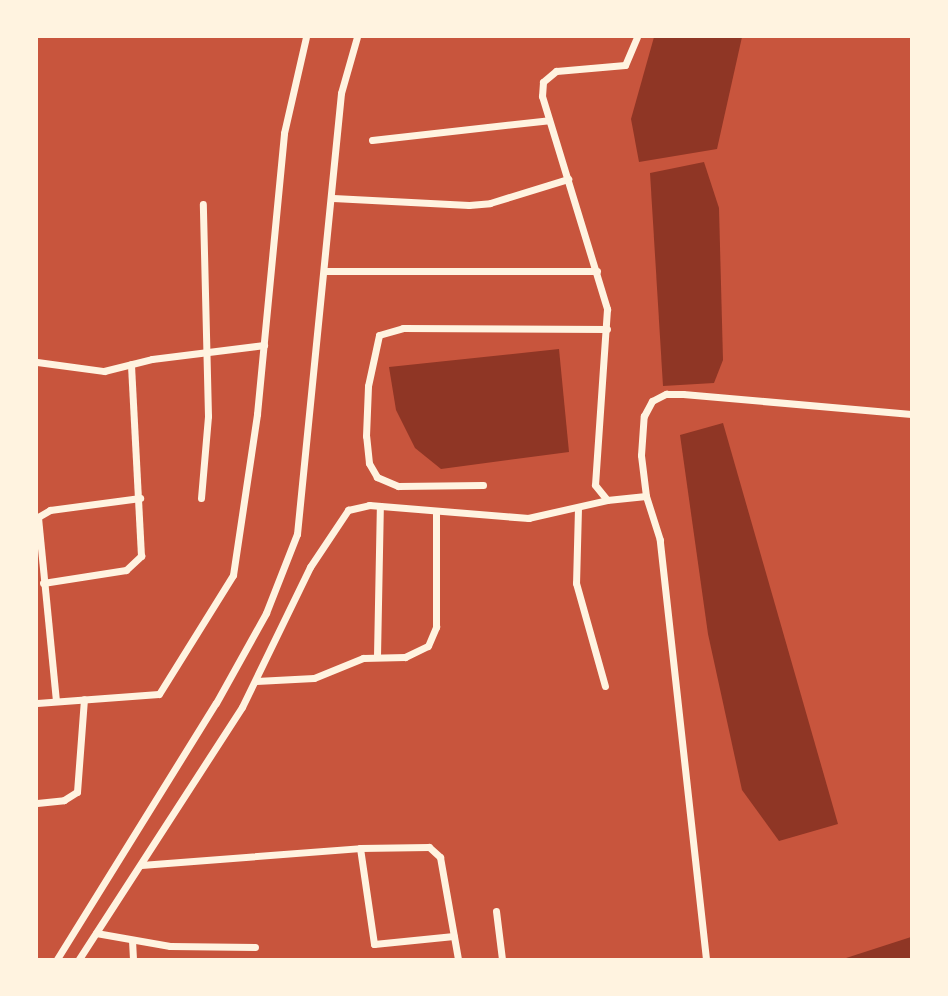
<!DOCTYPE html>
<style>
body{margin:0}
#map{position:relative;width:948px;height:996px;overflow:hidden;background:#c8553d;font-family:"Times New Roman",serif}
div>[style]{position:absolute}
[style*='--x']{left:calc(var(--x)*1px);top:calc(var(--y)*1px);width:calc(var(--w)*1px);rotate:calc(var(--a)*1deg)}
.water>*{inset:0;background:#8f3625}
.minor>*{height:7px;margin:-3.5px;padding:0 3.5px;transform-origin:3.5px;border-radius:3.5px;background:#fff3e0}
span{translate:-50% -50%;white-space:nowrap;text-align:center;line-height:1.15;-webkit-text-stroke:5px #fff3e0;paint-order:stroke}
.frame{position:absolute;inset:0;border:38px solid #fff3e0;pointer-events:none}
</style>
<div id="map">
<div class="water">
<div style="clip-path:polygon(654px 37px,742px 37px,717px 149px,639px 162px,631px 119px)"></div>
<div style="clip-path:polygon(704px 162px,719px 208px,723px 360px,714px 383px,663px 386px,650px 173px)"></div>
<div style="clip-path:polygon(559px 349px,569px 452px,441px 469px,415px 448px,396px 410px,389px 367px)"></div>
<div style="clip-path:polygon(723px 423px,838px 824px,779px 841px,742px 790px,708px 634px,680px 435px)"></div>
<div style="clip-path:polygon(911px 937px,911px 959px,843px 959px)"></div>
</div>
<div class="minor">
<div style="--x:637;--y:37;--w:30;--a:113"></div>
<div style="--x:625;--y:65;--w:69;--a:175"></div>
<div style="--x:556;--y:71;--w:17;--a:140"></div>
<div style="--x:543;--y:82;--w:14;--a:94"></div>
<div style="--x:542;--y:96;--w:223;--a:73"></div>
<div style="--x:607;--y:309;--w:176;--a:93.9"></div>
<div style="--x:595;--y:485;--w:19;--a:51"></div>
<div style="--x:607;--y:500;--w:39;--a:-6"></div>
<div style="--x:372;--y:140;--w:178;--a:-6.4"></div>
<div style="--x:333;--y:198;--w:136;--a:2.9"></div>
<div style="--x:469;--y:205;--w:21;--a:-5"></div>
<div style="--x:490;--y:203;--w:82;--a:-17.1"></div>
<div style="--x:325;--y:271;--w:272;--a:0"></div>
<div style="--x:37;--y:362;--w:68;--a:7.7"></div>
<div style="--x:104;--y:371;--w:49;--a:-14"></div>
<div style="--x:152;--y:359;--w:113;--a:-7.1"></div>
<div style="--x:483;--y:485;--w:85;--a:179.3"></div>
<div style="--x:398;--y:486;--w:23;--a:-157"></div>
<div style="--x:377;--y:477;--w:16;--a:-120"></div>
<div style="--x:369;--y:463;--w:27;--a:-96"></div>
<div style="--x:366;--y:436;--w:50;--a:-87.7"></div>
<div style="--x:368;--y:386;--w:52;--a:-77.8"></div>
<div style="--x:379;--y:335;--w:25;--a:-16"></div>
<div style="--x:403;--y:328;--w:204;--a:0.3"></div>
<div style="--x:201;--y:498;--w:82;--a:-85.1"></div>
<div style="--x:208;--y:416;--w:212;--a:-91.4"></div>
<div style="--x:578;--y:508;--w:75;--a:91.5"></div>
<div style="--x:576;--y:583;--w:107;--a:74.3"></div>
<div style="--x:43;--y:583;--w:84;--a:-8.9"></div>
<div style="--x:126;--y:570;--w:21;--a:-43"></div>
<div style="--x:141;--y:556;--w:192;--a:-93"></div>
<div style="--x:377;--y:656;--w:150;--a:-88.9"></div>
<div style="--x:256;--y:681;--w:58;--a:-3"></div>
<div style="--x:314;--y:678;--w:53;--a:-22.2"></div>
<div style="--x:363;--y:658;--w:42;--a:-1.4"></div>
<div style="--x:405;--y:657;--w:25;--a:-26"></div>
<div style="--x:428;--y:646;--w:21;--a:-67"></div>
<div style="--x:436;--y:627;--w:114;--a:-90"></div>
<div style="--x:56;--y:701;--w:185;--a:-95.6"></div>
<div style="--x:38;--y:517;--w:14;--a:-30"></div>
<div style="--x:50;--y:510;--w:91;--a:-7.6"></div>
<div style="--x:37;--y:703;--w:122;--a:-4.2"></div>
<div style="--x:159;--y:694;--w:140;--a:-58.1"></div>
<div style="--x:233;--y:575;--w:163;--a:-81.5"></div>
<div style="--x:257;--y:414;--w:282;--a:-84.5"></div>
<div style="--x:284;--y:133;--w:98;--a:-77.1"></div>
<div style="--x:37;--y:803;--w:27;--a:-6"></div>
<div style="--x:64;--y:800;--w:15;--a:-32"></div>
<div style="--x:77;--y:792;--w:93;--a:-85.7"></div>
<div style="--x:360;--y:848;--w:97;--a:81.7"></div>
<div style="--x:374;--y:944;--w:80;--a:-5.7"></div>
<div style="--x:141;--y:865;--w:220;--a:-4.4"></div>
<div style="--x:360;--y:848;--w:69;--a:-0.8"></div>
<div style="--x:429;--y:847;--w:15;--a:42"></div>
<div style="--x:440;--y:857;--w:104;--a:80"></div>
<div style="--x:496;--y:911;--w:48;--a:82.9"></div>
<div style="--x:96;--y:933;--w:75;--a:10"></div>
<div style="--x:170;--y:946;--w:85;--a:0.7"></div>
<div style="--x:132;--y:940;--w:19;--a:87"></div>
<div style="--x:57;--y:959;--w:301;--a:-58.2"></div>
<div style="--x:216;--y:703;--w:103;--a:-60.9"></div>
<div style="--x:266;--y:613;--w:85;--a:-68.6"></div>
<div style="--x:297;--y:534;--w:443;--a:-84.3"></div>
<div style="--x:341;--y:93;--w:58;--a:-74.1"></div>
<div style="--x:79;--y:959;--w:300;--a:-57.1"></div>
<div style="--x:242;--y:707;--w:156;--a:-64.1"></div>
<div style="--x:310;--y:567;--w:69;--a:-56.3"></div>
<div style="--x:348;--y:510;--w:22;--a:-13"></div>
<div style="--x:369;--y:505;--w:160;--a:4.7"></div>
<div style="--x:528;--y:518;--w:81;--a:-12.8"></div>
<div style="--x:706;--y:959;--w:422;--a:-96.3"></div>
<div style="--x:660;--y:540;--w:46;--a:-107.7"></div>
<div style="--x:646;--y:496;--w:41;--a:-97"></div>
<div style="--x:641;--y:455;--w:39;--a:-86"></div>
<div style="--x:644;--y:416;--w:17;--a:-62"></div>
<div style="--x:652;--y:401;--w:16;--a:-27"></div>
<div style="--x:666;--y:394;--w:17;--a:0"></div>
<div style="--x:683;--y:394;--w:229;--a:5"></div>
</div>
<div class="frame"></div>
</div>
